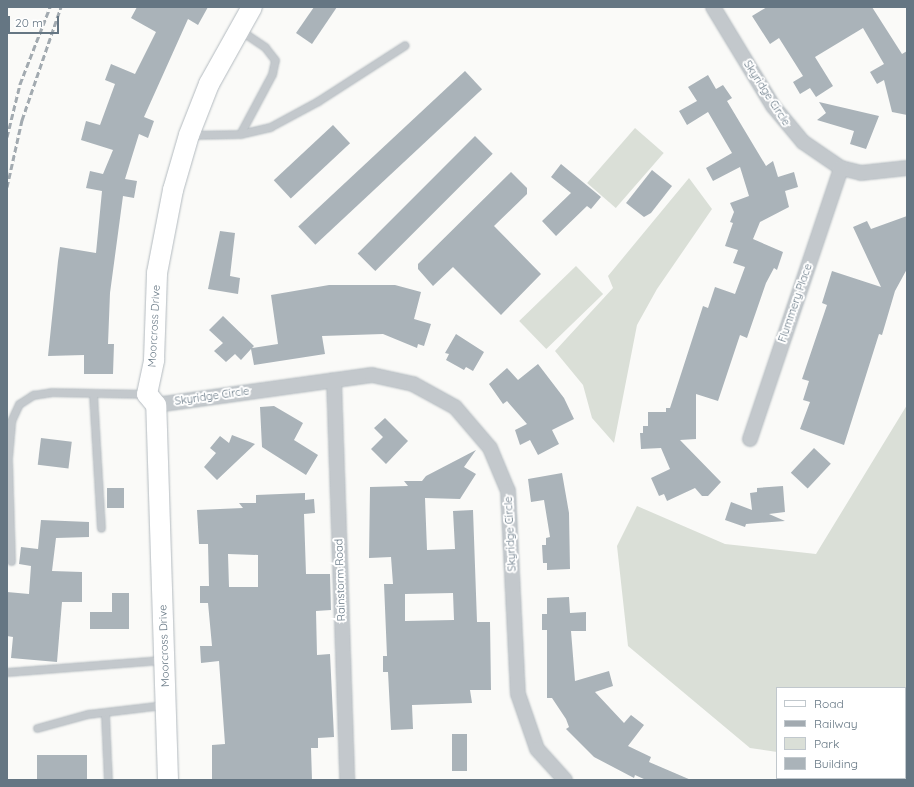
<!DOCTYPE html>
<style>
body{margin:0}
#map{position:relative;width:914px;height:787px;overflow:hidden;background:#fafaf8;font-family:Quicksand,sans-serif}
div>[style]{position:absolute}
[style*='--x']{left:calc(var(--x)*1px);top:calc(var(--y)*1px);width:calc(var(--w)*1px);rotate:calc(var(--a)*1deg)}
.green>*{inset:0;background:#dadfd7;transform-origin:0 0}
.building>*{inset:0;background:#aab3b9;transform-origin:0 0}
.roads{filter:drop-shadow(0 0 1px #b3babf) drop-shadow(0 0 1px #b3babf)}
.lane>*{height:7px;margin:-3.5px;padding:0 3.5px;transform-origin:3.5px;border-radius:3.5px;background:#c3c8cc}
.street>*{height:14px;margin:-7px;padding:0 7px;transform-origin:7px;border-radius:7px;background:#c3c8cc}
.secondary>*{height:20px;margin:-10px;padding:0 10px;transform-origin:10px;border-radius:10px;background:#fff}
.rail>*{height:3px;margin-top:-1.5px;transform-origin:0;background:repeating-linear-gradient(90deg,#a2aab0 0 6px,transparent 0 9px)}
span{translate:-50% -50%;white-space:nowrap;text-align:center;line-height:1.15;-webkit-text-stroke:4px #fff;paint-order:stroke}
.street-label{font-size:11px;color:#657683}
.frame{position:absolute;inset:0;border:8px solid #657683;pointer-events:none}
.legend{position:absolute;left:776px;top:687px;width:130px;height:92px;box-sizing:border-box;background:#fff;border:1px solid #c1c8cd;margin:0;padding:5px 7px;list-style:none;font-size:12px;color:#657683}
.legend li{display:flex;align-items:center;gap:8px;height:20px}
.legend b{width:20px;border:1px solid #c1c8cd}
.scale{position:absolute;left:8px;top:16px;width:51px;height:18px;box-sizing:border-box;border:2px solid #657683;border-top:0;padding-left:5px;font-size:12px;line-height:14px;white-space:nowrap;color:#657683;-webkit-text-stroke:3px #fff;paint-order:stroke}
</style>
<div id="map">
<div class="green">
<div style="left:635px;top:128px;width:38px;height:73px;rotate:41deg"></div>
<div style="clip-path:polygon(689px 178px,712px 209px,657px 289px,637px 325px,614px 443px,592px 418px,583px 385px,555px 351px,613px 288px,608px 276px)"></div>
<div style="left:576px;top:266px;width:39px;height:79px;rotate:46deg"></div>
<div style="clip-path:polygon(907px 405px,907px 769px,905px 688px,777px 688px,777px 752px,750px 748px,628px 646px,617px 546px,637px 506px,725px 544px,816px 554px)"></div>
</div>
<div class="building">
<div style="clip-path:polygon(137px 7px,208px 7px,198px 25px,188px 19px,144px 117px,154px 121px,148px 138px,139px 134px,125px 179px,137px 181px,134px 198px,123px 196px,110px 293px,108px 344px,114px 344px,113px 374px,84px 374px,84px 355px,48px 356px,58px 261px,60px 247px,96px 253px,102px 191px,86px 188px,90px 171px,103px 174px,113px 150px,81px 140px,86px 121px,100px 125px,115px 84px,105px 80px,111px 64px,135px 74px,156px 32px,131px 18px)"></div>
<div style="clip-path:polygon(314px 7px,337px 7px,312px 44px,296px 33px)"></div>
<div style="clip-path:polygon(767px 7px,872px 7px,902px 54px,907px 51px,907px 115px,892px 112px,884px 80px,877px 84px,870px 72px,884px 64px,863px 28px,815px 57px,833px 86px,816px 97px,810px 88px,800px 94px,793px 82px,803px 76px,779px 38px,770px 44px,752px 16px)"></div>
<div style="left:465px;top:71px;width:25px;height:228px;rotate:47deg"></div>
<div style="clip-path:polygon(708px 75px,716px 89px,723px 85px,732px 98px,727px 101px,766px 166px,773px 161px,778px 177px,794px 172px,798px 187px,785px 191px,789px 207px,760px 222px,753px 239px,783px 252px,777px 270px,774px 268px,766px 283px,747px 338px,740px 335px,718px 401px,696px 394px,696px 439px,680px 440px,721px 482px,708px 496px,702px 496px,695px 488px,667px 501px,664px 494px,659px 496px,651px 478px,670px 469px,661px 448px,641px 449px,640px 433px,643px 433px,643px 426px,648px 426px,648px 412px,666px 412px,666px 408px,670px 408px,703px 306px,708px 308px,715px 287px,735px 294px,745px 267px,733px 263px,738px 250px,725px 246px,733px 223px,730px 222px,734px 212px,730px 203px,749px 196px,740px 167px,713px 181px,706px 168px,732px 153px,708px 112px,687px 125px,679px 111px,697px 101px,688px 87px)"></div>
<div style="clip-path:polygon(819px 102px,879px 116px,866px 149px,850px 144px,854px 131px,817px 120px,826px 113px)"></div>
<div style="left:333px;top:125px;width:25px;height:81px;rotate:47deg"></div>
<div style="left:475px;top:136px;width:25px;height:166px;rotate:45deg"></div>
<div style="clip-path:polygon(561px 164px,601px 197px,591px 209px,587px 206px,556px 236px,542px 221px,571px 193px,551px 177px)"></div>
<div style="clip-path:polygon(652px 170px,672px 186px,651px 213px,644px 217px,626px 203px)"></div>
<div style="clip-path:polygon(511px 172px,527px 188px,527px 194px,494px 226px,541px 274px,501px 315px,453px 267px,433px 286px,418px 269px,418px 264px)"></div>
<div style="clip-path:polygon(907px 216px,907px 269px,895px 291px,882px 335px,879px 334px,844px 445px,800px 429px,810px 402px,803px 400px,809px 381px,802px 379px,827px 305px,822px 303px,832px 271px,881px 287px,853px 227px,867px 221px,871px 229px)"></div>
<div style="clip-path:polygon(220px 231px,235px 233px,230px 276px,240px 278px,238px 294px,208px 289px)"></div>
<div style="clip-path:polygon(329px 285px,395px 285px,421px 292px,414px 319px,431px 324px,424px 346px,418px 344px,417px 348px,383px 334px,322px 336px,325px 354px,254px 365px,251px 349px,241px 360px,235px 354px,226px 362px,214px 351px,223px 343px,209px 330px,223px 316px,254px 346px,252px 348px,278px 344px,271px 295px)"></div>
<div style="clip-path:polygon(456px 334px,484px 352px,473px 371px,466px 367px,464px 370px,446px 360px,449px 354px,445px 353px)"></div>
<div style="clip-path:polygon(538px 364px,564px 398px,574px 419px,552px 430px,559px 444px,538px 455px,530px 440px,520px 445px,515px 430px,527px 424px,507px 401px,503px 404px,489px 384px,507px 368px,518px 380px)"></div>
<div style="clip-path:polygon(274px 406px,303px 423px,294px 440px,318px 455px,306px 475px,262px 447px,260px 407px)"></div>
<div style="clip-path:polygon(385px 418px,408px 441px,386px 464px,371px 449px,383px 437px,374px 428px)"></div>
<div style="clip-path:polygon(232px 435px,255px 444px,217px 480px,204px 467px,216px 453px,210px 448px,220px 436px,229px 443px)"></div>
<div style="left:41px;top:438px;width:31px;height:27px;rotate:7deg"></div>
<div style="left:814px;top:448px;width:23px;height:34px;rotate:43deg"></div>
<div style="clip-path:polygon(evenodd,476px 450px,464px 467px,476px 474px,460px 499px,425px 498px,427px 550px,455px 549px,453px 511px,473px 510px,477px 622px,490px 622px,491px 690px,470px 690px,472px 703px,412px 705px,413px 729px,391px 730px,388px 672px,383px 672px,383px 656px,387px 656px,384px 584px,393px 584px,391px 557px,369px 558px,370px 487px,408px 486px,404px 481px,422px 481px,426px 476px,476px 450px,453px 593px,454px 620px,405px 621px,405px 594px,453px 593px)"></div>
<div style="clip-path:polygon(562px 473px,569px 513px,570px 569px,547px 570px,547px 563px,543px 563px,542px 545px,546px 545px,546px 538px,550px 537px,544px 500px,531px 502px,528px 479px)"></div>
<div style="clip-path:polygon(783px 486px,785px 512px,769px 514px,785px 521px,746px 524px,745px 527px,725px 520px,731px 502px,752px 510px,750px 493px,757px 492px,757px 488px)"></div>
<div style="left:107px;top:488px;width:17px;height:20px"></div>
<div style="clip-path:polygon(evenodd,305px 493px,305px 500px,314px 499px,315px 513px,304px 514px,306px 574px,330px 574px,331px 610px,316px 611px,317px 655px,330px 654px,334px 737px,318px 738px,318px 748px,311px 748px,312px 780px,212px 780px,212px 745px,225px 744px,219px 661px,201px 663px,200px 646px,212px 646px,208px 603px,200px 603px,200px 586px,209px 586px,208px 544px,199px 544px,197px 510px,243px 508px,239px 503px,256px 503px,256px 495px,305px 493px,228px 554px,258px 555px,258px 587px,229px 587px,228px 554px)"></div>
<div style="clip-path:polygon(41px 520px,89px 522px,89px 537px,56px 538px,52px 571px,82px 572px,82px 602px,62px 602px,57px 662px,11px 658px,13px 637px,7px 636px,7px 592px,29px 594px,31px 566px,19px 564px,21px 547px,38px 549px)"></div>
<div style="clip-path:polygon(112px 593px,129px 593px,129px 629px,90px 629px,90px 612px,112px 612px)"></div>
<div style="clip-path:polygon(569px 597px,570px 613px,586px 612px,586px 631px,571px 631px,575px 681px,609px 671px,613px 686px,595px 692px,624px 723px,631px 715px,644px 725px,628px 746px,651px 757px,649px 762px,691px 780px,646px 780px,635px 775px,634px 778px,594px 757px,566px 729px,569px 727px,566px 719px,552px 698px,547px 698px,547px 630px,542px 630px,542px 614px,547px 614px,547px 598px)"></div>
<div style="left:452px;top:734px;width:15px;height:37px"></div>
<div style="left:37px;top:755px;width:50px;height:25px"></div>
</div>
<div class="roads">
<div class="lane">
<div style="--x:240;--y:134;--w:68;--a:-61.9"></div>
<div style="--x:272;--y:74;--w:14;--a:-78"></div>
<div style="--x:275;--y:60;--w:16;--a:-128"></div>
<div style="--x:265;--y:47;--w:30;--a:-146"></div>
<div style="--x:191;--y:135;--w:49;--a:-1.2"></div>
<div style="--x:240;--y:134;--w:31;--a:-13"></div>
<div style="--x:270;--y:127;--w:55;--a:-28.4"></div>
<div style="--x:318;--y:101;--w:103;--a:-32.8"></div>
<div style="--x:93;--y:394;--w:134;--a:86.6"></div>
<div style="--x:11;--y:561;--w:103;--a:-91.7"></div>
<div style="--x:8;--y:458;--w:37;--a:-85"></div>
<div style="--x:11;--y:421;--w:19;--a:-65"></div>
<div style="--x:19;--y:404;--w:17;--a:-33"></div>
<div style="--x:33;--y:395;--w:18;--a:-9"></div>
<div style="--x:51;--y:392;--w:94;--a:1.2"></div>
<div style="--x:7;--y:672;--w:155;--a:-4.4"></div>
<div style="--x:105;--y:715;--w:65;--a:87.4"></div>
<div style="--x:37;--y:728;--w:53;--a:-15.4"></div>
<div style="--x:88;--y:714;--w:77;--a:-6.8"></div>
</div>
<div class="street">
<div style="--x:713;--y:7;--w:116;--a:58.8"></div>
<div style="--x:773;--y:106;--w:47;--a:50.2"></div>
<div style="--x:803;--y:142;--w:46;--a:34.4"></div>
<div style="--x:841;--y:168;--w:21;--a:14"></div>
<div style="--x:861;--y:173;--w:46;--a:-6.2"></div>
<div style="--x:334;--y:380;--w:400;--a:88.1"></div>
<div style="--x:156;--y:405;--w:218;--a:-7.9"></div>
<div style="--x:372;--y:375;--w:42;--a:12.4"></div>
<div style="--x:413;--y:384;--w:48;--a:28.7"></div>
<div style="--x:455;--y:407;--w:54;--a:49.5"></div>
<div style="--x:490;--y:448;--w:47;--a:67.3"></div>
<div style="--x:508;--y:491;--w:203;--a:87.2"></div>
<div style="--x:518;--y:694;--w:58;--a:70.9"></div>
<div style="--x:537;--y:749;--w:42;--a:47.9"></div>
<div style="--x:750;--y:439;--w:286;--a:-71.4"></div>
</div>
<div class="secondary">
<div style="--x:168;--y:780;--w:375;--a:-91.8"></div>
<div style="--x:156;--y:405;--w:14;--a:-129"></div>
<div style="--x:147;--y:394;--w:35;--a:-78"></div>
<div style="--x:154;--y:360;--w:87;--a:-88"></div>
<div style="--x:157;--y:273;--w:85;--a:-79.1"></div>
<div style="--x:173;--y:190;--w:57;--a:-73.8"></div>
<div style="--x:189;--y:135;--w:55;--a:-68.6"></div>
<div style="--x:209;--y:84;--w:88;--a:-60.8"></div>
</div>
</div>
<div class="rail">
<div style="--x:7;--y:137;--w:55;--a:-76.2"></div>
<div style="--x:20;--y:84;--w:83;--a:-68.7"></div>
<div style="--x:7;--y:187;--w:69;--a:-77.4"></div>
<div style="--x:22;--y:120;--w:120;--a:-71"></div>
</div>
<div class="street-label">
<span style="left:767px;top:93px;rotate:57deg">Skyridge Circle</span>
<span style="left:795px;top:303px;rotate:-71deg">Flummery Place</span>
<span style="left:154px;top:326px;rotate:-87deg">Moorcross Drive</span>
<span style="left:212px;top:396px;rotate:-8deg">Skyridge Circle</span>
<span style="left:510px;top:534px;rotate:-93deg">Skyridge Circle</span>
<span style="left:340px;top:580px;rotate:-92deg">Rainstorm Road</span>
<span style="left:164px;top:646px;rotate:-92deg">Moorcross Drive</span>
</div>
<div class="frame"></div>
<ul class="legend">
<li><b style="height:5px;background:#fff"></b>Road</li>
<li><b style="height:5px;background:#a2aab0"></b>Railway</li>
<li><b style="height:11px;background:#dadfd7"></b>Park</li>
<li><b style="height:11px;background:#aab3b9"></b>Building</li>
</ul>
<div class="scale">20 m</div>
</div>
